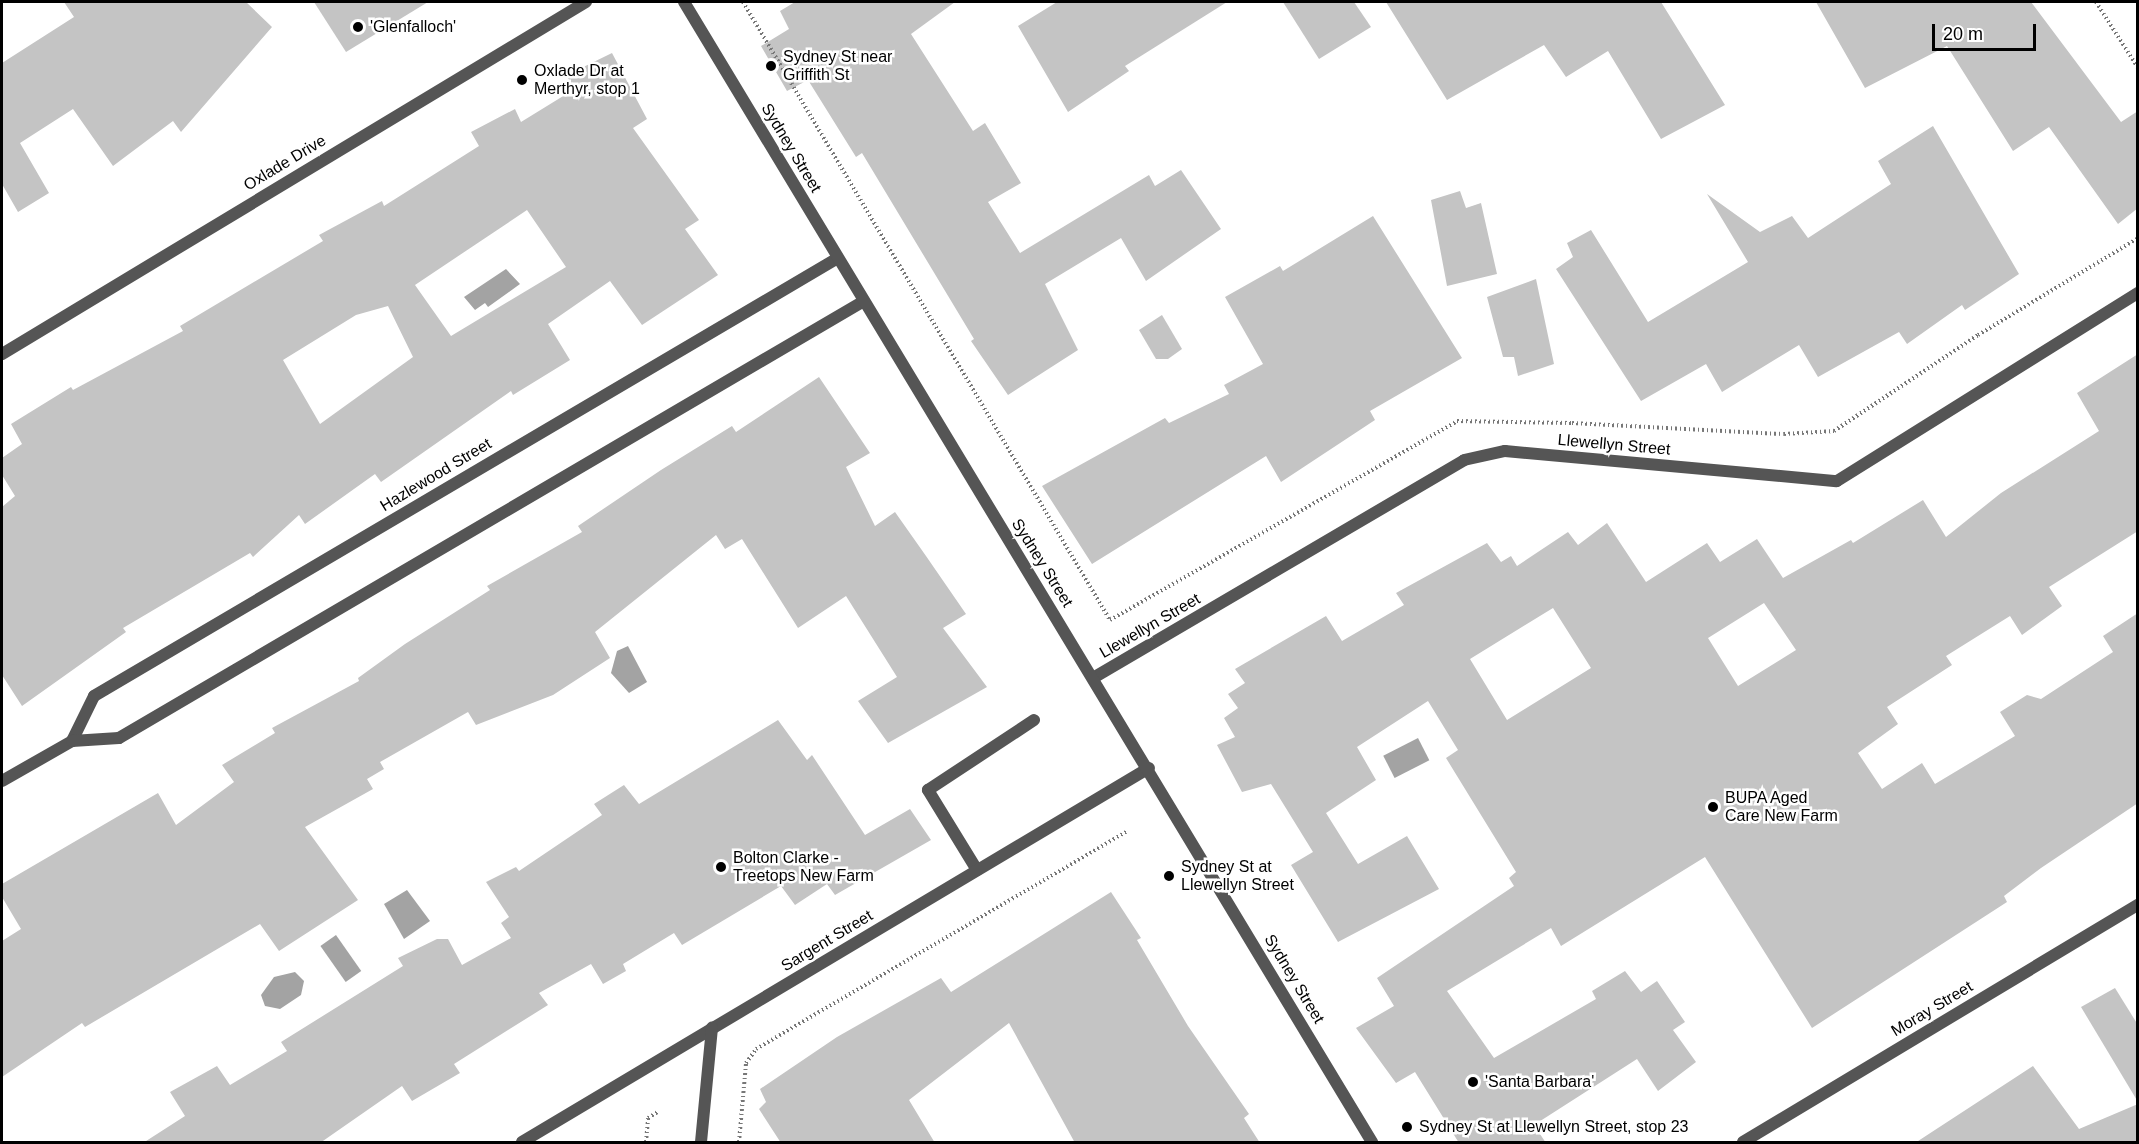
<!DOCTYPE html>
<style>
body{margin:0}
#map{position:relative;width:2139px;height:1144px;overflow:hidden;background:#fff;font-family:Arial,sans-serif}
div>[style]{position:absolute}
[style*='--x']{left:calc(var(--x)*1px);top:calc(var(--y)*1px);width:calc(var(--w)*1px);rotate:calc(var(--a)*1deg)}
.water>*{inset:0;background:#a3a3a3;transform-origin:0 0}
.building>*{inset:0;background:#c4c4c4}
.path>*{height:4px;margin-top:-2px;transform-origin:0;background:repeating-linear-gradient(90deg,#777 0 1.5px,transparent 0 4.5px)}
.service>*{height:12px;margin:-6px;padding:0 6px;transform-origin:6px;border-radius:6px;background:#555}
.minor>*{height:12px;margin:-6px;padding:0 6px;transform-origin:6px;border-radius:6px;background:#555}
.tertiary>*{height:12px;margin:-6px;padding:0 6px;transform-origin:6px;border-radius:6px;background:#555}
.dots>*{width:16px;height:16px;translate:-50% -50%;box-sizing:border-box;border:3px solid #fff;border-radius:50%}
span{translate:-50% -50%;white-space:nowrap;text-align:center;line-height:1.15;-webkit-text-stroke:5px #fff;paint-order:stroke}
.poi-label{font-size:16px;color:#000}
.left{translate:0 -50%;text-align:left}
.street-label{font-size:16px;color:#000}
.frame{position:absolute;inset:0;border:3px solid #000;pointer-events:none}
.scale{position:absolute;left:1932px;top:24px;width:104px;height:27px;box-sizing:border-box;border:3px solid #000;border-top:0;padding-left:8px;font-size:18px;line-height:21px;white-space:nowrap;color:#000;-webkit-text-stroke:4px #fff;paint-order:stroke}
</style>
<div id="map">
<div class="water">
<div style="clip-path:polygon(506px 269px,520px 284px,488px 307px,485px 303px,475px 310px,464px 297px)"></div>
<div style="clip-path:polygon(628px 646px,647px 682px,629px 693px,611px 673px,617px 651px)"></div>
<div style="left:1418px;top:738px;width:25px;height:39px;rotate:63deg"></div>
<div style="clip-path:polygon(407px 890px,430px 921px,404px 939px,384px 904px)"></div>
<div style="left:336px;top:935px;width:44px;height:19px;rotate:55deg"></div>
<div style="clip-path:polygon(295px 972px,304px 981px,301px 995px,280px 1009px,265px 1006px,261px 995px,274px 977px)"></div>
</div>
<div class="building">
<div style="clip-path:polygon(64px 2px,246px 2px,272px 27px,181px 132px,173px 121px,113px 166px,73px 109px,20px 143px,49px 193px,18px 212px,2px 184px,2px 63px,74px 17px)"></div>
<div style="clip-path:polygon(314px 2px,428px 2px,346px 52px)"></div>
<div style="clip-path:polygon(795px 2px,955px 2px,911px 34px,973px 131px,985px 123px,1021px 183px,988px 202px,1020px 253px,1149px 175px,1155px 186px,1181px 170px,1221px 229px,1146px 281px,1121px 238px,1045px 284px,1078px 350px,1008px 395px,971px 341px,974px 339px,862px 153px,856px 157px,808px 80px,787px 91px,761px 46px,789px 29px,780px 11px)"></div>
<div style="clip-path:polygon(1057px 2px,1227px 2px,1125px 66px,1129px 71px,1068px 112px,1018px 26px)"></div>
<div style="clip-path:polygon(1283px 2px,1354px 2px,1371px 27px,1319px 59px)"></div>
<div style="clip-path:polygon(1386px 2px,1661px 2px,1725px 105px,1661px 139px,1608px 51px,1566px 77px,1544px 45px,1447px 100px)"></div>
<div style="clip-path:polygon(1816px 2px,2031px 2px,2121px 122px,2138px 111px,2138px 208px,2118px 224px,2049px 127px,2013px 151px,1947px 46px,1865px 88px)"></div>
<div style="clip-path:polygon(evenodd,612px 53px,647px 119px,633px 128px,699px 220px,685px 229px,718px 275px,642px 325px,610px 281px,548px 324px,570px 360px,513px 395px,511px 391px,381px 482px,375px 474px,305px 524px,299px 515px,253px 557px,250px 553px,123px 628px,126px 632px,22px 706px,2px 675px,2px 507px,15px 496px,2px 475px,2px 458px,22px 444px,11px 424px,71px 387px,73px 390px,183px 331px,180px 326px,323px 241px,319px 235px,382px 201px,384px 206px,479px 146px,471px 132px,515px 109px,521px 122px,573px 90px,567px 75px,612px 53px,527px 210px,566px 267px,451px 336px,415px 285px,527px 210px,612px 53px,388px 306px,413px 357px,320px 424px,283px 360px,356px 315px,388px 306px)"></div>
<div style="clip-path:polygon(1933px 126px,2019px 274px,1965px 310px,1962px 305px,1907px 344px,1899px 332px,1818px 377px,1799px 345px,1722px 392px,1706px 364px,1641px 401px,1556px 269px,1573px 257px,1567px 243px,1591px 230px,1648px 322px,1748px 262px,1707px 194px,1760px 232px,1792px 216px,1808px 238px,1891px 184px,1878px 161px)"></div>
<div style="clip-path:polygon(1460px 191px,1466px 208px,1481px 203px,1497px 274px,1447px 286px,1431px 200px)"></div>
<div style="clip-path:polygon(1373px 216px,1462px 358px,1370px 411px,1375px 420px,1281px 482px,1266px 456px,1092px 564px,1042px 486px,1165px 418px,1169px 423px,1229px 394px,1224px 385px,1263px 364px,1225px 297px,1280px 266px,1283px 271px)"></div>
<div style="clip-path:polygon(1536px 279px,1554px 364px,1518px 376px,1514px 357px,1503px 357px,1487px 297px)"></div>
<div style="clip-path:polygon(1162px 315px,1182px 349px,1168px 359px,1156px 359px,1139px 330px)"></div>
<div style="clip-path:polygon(evenodd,2138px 354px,2138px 531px,2049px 587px,2062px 606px,2022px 635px,2010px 616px,1946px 656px,1952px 665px,1887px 707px,1898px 724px,1858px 753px,1882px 789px,1922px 763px,1935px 784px,2015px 736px,2000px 712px,2027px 695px,2041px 699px,2113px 652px,2103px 636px,2138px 613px,2138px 803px,2041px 868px,2004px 896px,2007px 902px,1812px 1028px,1705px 857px,1561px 946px,1551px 928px,1447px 991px,1494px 1058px,1596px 999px,1592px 991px,1625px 971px,1641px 992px,1657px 981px,1685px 1022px,1673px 1030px,1696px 1062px,1658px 1091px,1637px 1059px,1534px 1125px,1546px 1143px,1459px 1143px,1415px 1072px,1396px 1083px,1356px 1028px,1394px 1006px,1377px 978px,1514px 886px,1509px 878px,1516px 872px,1446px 758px,1458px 750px,1428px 701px,1357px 747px,1376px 780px,1326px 813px,1358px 864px,1407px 836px,1439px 889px,1338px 942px,1291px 865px,1313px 852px,1271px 784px,1242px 792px,1217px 745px,1235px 737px,1224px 718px,1238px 708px,1228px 694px,1245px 683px,1235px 669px,1326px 616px,1342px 641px,1404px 605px,1396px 593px,1487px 543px,1501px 562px,1511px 556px,1517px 566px,1568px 532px,1578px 545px,1607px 523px,1646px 582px,1707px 543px,1720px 562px,1757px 539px,1783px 578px,1851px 540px,1853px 543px,1923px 500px,1946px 537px,2001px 493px,2099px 431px,2077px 393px,2138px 354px,1764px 603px,1796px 650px,1738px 686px,1708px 638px,1764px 603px,2138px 354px,1553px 608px,1591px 668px,1507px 720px,1470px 659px,1553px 608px)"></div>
<div style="clip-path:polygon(819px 377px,870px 453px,846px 467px,875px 526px,895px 512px,926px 556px,966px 614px,943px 628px,987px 687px,888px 743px,858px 701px,897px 677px,846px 596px,798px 628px,742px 539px,725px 549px,716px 535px,595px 632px,610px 658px,553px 695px,476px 725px,468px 712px,380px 762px,384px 769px,367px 779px,373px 789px,305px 827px,358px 900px,279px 951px,260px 924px,85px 1027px,82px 1023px,2px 1077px,2px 941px,21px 929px,2px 897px,2px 884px,158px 793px,176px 825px,234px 782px,222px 765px,275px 733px,272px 728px,359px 681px,358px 678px,405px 644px,490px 590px,487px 586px,582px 532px,578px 526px,661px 470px,732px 426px,736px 432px)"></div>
<div style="clip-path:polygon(778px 720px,807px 760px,812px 755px,865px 835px,910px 809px,931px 840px,835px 895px,827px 884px,795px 905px,781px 886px,682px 945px,674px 933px,623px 964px,626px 971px,603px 984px,591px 964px,539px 993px,548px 1005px,454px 1064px,460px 1073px,412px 1101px,402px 1086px,320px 1143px,143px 1143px,185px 1116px,170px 1092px,217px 1066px,230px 1085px,287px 1051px,281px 1042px,403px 966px,398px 958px,437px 939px,448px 939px,462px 965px,511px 938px,501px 923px,509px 917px,486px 882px,516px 867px,519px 871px,602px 815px,594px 804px,624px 785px,639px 804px)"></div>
<div style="clip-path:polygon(1111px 892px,1141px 938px,1137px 940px,1188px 1026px,1249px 1114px,1244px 1118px,1260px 1143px,1075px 1143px,1009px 1023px,909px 1100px,935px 1143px,781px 1143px,759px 1109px,766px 1102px,760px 1089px,837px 1037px,941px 978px,951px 992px)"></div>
<div style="clip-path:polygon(2115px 988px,2138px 1025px,2138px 1102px,2081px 1007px)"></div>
<div style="clip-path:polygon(2033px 1066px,2079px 1129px,2138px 1104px,2138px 1143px,1915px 1143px)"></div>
</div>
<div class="path">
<div style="--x:743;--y:2;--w:719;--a:59.3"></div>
<div style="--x:1110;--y:620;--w:400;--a:-29.8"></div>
<div style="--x:1457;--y:421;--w:115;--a:1"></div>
<div style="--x:1572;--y:423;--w:212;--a:3"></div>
<div style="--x:1784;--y:434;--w:50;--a:-3.4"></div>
<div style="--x:1834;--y:431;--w:173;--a:-33.7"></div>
<div style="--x:1978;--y:335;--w:187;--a:-31.2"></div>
<div style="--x:2096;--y:2;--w:78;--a:57.5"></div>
<div style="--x:646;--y:1142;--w:24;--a:-85"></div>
<div style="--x:648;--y:1118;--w:13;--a:-32"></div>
<div style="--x:739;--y:1142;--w:79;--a:-84.9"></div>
<div style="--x:746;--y:1063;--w:17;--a:-54"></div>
<div style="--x:756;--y:1049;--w:431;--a:-30.4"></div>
</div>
<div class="service">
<div style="--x:977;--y:870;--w:94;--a:-121.5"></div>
<div style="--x:928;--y:790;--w:127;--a:-33.4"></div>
</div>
<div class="minor">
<div style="--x:2;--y:354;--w:682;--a:-31.08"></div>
<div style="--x:1093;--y:678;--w:430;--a:-30.4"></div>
<div style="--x:1464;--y:460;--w:42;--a:-12.4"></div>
<div style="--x:1505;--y:451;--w:333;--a:5.2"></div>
<div style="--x:1837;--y:481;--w:355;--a:-32"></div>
<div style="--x:72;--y:741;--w:50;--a:-63.9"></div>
<div style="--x:94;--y:696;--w:863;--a:-30.49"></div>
<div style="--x:2;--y:781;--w:81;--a:-29.7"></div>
<div style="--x:72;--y:741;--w:47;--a:-3.7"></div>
<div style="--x:119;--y:738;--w:861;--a:-30.4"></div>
<div style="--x:522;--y:1142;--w:730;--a:-30.82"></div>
<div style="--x:701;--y:1142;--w:115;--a:-84.5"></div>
<div style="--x:1743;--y:1142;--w:461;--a:-31"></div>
</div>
<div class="tertiary">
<div style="--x:684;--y:2;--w:1332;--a:58.89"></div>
</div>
<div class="dots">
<div style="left:358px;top:27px;background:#000"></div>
<div style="left:771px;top:66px;background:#000"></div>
<div style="left:522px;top:80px;background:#000"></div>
<div style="left:1713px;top:807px;background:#000"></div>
<div style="left:721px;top:867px;background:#000"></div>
<div style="left:1169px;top:876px;background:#000"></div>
<div style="left:1473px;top:1082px;background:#000"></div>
<div style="left:1407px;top:1127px;background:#000"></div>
</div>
<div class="poi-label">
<span class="left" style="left:370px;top:27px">'Glenfalloch'</span>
<span class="left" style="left:783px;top:66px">Sydney St near<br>Griffith St</span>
<span class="left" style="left:534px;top:80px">Oxlade Dr at<br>Merthyr, stop 1</span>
<span class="left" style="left:1725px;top:807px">BUPA Aged<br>Care New Farm</span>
<span class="left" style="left:733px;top:867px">Bolton Clarke -<br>Treetops New Farm</span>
<span class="left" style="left:1181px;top:876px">Sydney St at<br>Llewellyn Street</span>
<span class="left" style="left:1485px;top:1082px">'Santa Barbara'</span>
<span class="left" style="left:1419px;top:1127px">Sydney St at Llewellyn Street, stop 23</span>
</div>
<div class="street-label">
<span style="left:791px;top:148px;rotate:59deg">Sydney Street</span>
<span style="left:285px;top:163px;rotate:-31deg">Oxlade Drive</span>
<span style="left:1614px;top:445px;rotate:5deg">Llewellyn Street</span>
<span style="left:436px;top:475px;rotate:-31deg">Hazlewood Street</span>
<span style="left:1042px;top:563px;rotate:58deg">Sydney Street</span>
<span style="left:1150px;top:626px;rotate:-30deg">Llewellyn Street</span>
<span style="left:827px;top:941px;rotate:-31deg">Sargent Street</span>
<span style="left:1294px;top:979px;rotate:59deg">Sydney Street</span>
<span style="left:1932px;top:1009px;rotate:-31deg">Moray Street</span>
</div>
<div class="frame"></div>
<div class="scale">20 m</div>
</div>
